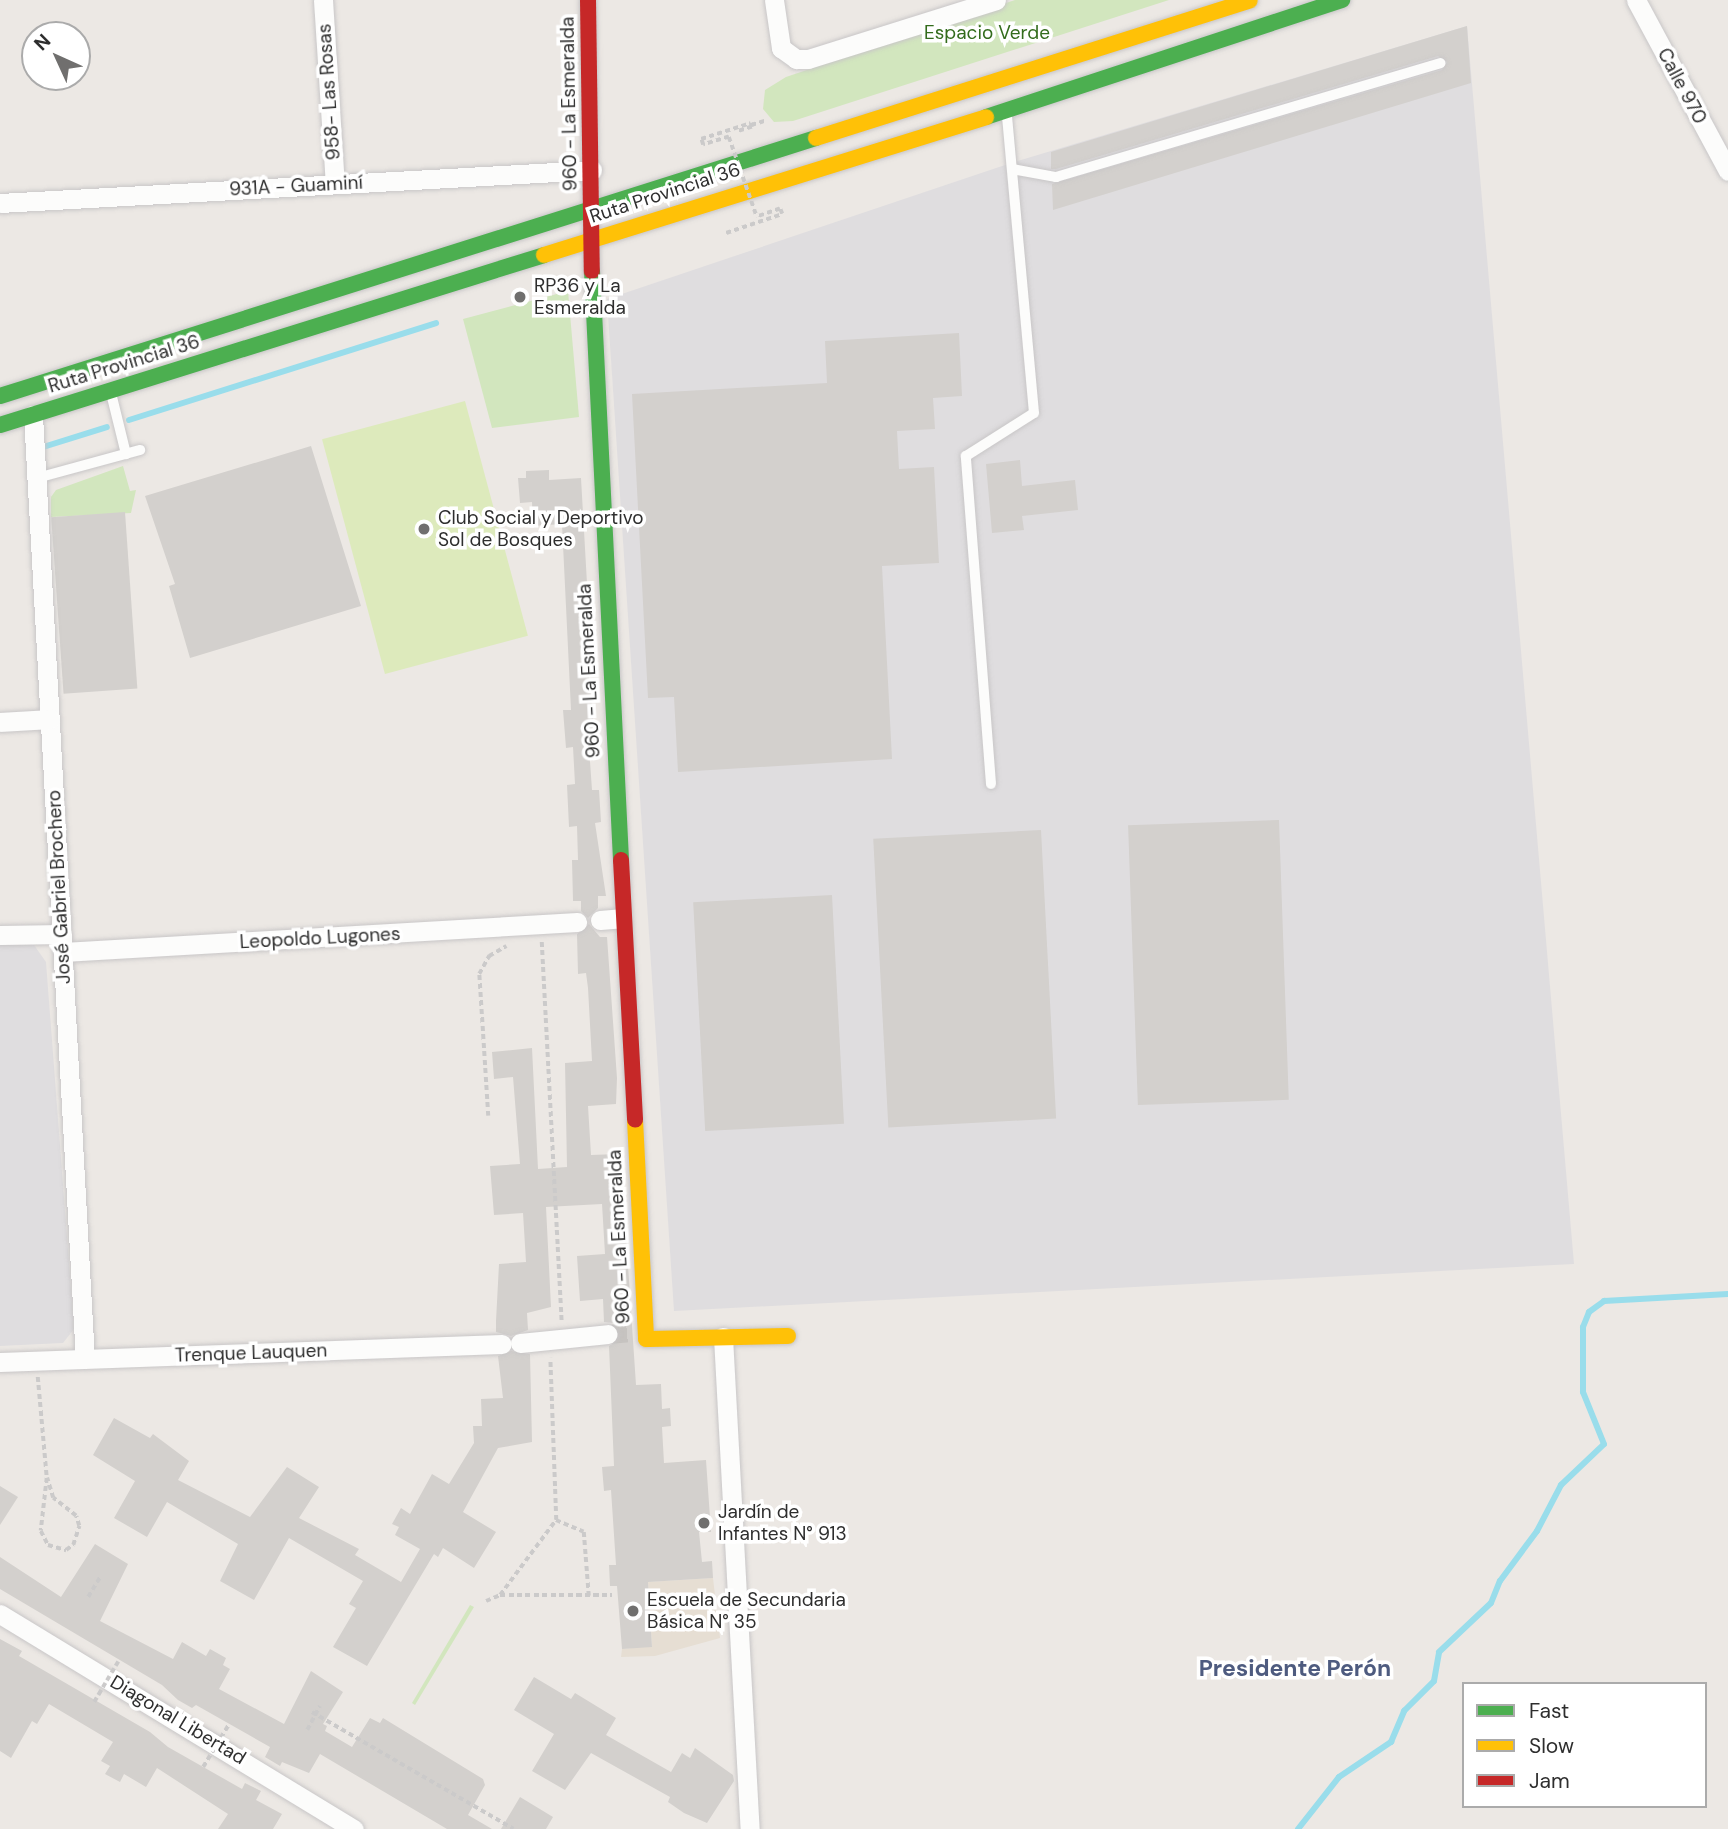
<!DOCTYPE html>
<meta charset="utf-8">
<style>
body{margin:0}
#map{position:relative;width:1728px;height:1829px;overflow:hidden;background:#ece8e4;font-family:"DM Sans",sans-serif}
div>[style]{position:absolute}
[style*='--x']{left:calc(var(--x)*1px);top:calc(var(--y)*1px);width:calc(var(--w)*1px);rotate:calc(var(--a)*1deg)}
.industrial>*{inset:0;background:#dfdddf}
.education>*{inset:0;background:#e6ded3}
.green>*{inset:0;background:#d2e6be}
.pitch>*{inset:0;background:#ddeabc;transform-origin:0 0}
.stream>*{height:6px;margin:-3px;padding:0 3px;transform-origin:3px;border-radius:3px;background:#99ddeb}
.building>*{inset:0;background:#d3d0cd;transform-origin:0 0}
.street-tunnel>*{height:19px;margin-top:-9.5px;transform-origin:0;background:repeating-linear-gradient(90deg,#c6c3c0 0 19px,transparent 0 29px)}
.path>*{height:3.5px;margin-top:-1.75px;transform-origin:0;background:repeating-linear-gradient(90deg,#cbcaca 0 5px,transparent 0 8.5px)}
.roads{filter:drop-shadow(0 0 2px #c8c6c7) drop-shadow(0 0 2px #c8c6c7)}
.lane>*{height:10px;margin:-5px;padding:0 5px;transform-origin:5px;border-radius:5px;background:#fcfcfb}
.street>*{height:19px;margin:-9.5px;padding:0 9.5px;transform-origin:9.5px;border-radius:9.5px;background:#fcfcfb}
.fast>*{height:16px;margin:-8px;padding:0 8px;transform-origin:8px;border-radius:8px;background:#4caf50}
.slow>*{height:16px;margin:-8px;padding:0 8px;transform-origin:8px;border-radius:8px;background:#ffc107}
.jam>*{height:16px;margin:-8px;padding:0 8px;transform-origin:8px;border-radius:8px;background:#c62828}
.path-bridge>*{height:3.5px;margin-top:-1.75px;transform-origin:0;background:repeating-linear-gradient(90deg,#cbcaca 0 5px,transparent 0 8.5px)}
.dots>*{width:19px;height:19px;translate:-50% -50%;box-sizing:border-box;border:4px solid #fff;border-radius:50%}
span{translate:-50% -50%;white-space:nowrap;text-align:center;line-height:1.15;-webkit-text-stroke:7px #fff;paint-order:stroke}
.park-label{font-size:19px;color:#336c1c}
.street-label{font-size:19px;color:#2e2e2e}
.poi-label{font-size:19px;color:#2e2e2e}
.left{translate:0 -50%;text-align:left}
.quarter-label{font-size:23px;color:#4e5b7f;font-weight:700}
.legend{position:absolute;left:1462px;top:1682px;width:245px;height:126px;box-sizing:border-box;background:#fff;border:2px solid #ababab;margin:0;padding:9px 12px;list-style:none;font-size:21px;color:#2e2e2e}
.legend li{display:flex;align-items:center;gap:14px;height:35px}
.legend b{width:35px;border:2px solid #ababab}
.north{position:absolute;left:21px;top:21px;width:70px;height:70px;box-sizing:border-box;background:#fff;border:2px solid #ababab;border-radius:50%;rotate:315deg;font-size:19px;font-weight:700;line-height:28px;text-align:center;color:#2e2e2e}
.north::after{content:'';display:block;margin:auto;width:24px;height:32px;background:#706f6e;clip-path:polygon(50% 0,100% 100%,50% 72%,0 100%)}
</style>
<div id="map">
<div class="industrial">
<div style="clip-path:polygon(1467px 26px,1574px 1264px,674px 1311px,607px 299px,1011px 163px)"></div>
<div style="clip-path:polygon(0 945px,34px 945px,46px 962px,74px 1329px,63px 1343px,0 1346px)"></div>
</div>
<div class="education">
<div style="clip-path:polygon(713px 1578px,720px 1638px,655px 1656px,621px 1657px,622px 1649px,652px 1646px,648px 1582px)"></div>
</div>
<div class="green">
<div style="clip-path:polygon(1015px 0,1169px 0,793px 121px,774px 122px,763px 109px,765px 90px,786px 77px)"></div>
<div style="clip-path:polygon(568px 291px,579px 417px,492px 428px,463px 319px)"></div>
<div style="clip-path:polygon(123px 466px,130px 491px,136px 490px,131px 513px,51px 517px,51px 497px,56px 490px)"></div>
<div style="clip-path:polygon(470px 1605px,474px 1607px,415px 1705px,412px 1703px)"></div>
</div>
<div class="pitch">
<div style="left:465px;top:401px;width:243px;height:148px;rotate:75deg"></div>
</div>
<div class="stream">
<div style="--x:129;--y:420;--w:322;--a:-17.5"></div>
<div style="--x:40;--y:448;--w:70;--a:-17.4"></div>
<div style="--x:1298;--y:1829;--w:66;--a:-51.7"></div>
<div style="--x:1339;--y:1777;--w:63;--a:-33.9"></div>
<div style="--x:1391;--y:1742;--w:34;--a:-67"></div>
<div style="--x:1404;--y:1711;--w:42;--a:-45"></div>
<div style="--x:1434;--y:1681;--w:29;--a:-80"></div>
<div style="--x:1439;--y:1652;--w:71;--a:-43.3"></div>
<div style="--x:1491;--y:1603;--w:24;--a:-68"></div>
<div style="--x:1500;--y:1581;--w:62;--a:-53.5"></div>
<div style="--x:1537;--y:1531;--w:52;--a:-62.4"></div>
<div style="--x:1561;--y:1485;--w:59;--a:-43.6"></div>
<div style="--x:1604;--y:1444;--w:56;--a:-112"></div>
<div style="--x:1583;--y:1392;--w:65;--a:-90"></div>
<div style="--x:1583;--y:1327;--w:16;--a:-68"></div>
<div style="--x:1589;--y:1312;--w:19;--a:-36"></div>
<div style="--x:1604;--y:1301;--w:124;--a:-3.2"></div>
</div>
<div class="building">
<div style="clip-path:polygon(1467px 26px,1471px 83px,1053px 210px,1052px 184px,1442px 70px,1447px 62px,1438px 56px,1056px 169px,1051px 169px,1051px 152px)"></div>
<div style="clip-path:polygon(959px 333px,962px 396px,933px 398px,935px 429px,897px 431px,899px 469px,934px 467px,939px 563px,882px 566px,892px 759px,678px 772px,674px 697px,648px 698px,632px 394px,827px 383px,825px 341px)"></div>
<div style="clip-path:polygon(311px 446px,361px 606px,190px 658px,169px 586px,175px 584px,145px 496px)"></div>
<div style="clip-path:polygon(1020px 460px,1022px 486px,1075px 480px,1078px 510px,1022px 516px,1024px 530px,992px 533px,986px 464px)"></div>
<div style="clip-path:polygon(549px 470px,549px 480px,581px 478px,590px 636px,585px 637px,596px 747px,589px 747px,592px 790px,599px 790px,601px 822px,595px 823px,606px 896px,598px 896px,598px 908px,588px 918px,581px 911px,581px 901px,573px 901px,572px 860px,578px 860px,577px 826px,569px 827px,567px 785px,575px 784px,573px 747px,566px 748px,563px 710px,571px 710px,562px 524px,533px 526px,532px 502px,520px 503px,518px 478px,526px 478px,526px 471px)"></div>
<div style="left:125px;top:512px;width:177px;height:74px;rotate:86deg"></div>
<div style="left:1279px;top:820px;width:280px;height:151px;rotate:88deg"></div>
<div style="left:1041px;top:830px;width:289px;height:168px;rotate:87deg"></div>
<div style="left:832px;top:895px;width:229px;height:139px;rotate:87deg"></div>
<div style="clip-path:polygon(589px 924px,600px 937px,607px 937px,617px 1078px,616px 1104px,588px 1106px,591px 1155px,618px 1154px,621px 1161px,636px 1385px,661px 1384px,662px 1409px,670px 1408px,671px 1426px,662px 1427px,664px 1463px,706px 1460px,711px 1532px,699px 1532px,702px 1562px,712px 1561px,713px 1578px,648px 1582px,652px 1647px,622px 1649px,617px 1586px,610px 1586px,609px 1565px,616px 1565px,611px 1490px,604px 1491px,602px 1467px,614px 1466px,609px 1346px,619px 1340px,620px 1332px,614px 1323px,604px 1322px,603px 1299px,580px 1301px,577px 1256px,605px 1254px,602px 1204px,546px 1207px,551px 1307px,527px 1313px,528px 1330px,511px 1336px,496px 1332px,496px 1321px,499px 1264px,526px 1262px,523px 1213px,494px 1215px,490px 1166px,520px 1164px,513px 1077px,494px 1079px,492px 1052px,532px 1048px,538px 1169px,567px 1167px,565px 1063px,592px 1061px,588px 988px,586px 973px,578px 974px,577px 934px)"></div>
<div style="clip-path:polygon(511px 1351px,530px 1354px,532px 1442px,498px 1448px,463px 1512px,496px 1532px,474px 1568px,443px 1548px,438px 1557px,434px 1554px,367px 1666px,333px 1647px,356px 1608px,349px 1604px,363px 1581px,289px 1538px,254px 1600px,220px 1581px,238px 1544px,167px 1502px,147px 1537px,114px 1518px,135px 1481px,93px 1455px,114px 1418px,150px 1438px,153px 1434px,189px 1461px,178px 1480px,250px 1517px,287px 1467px,319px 1487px,299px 1518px,359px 1549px,355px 1555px,401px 1582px,420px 1549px,395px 1535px,399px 1527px,392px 1524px,401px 1508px,410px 1514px,432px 1474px,449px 1484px,474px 1443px,473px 1426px,482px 1426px,481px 1399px,503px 1398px,498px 1356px)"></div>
<div style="clip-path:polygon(0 1486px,18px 1497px,0 1525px)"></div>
<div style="clip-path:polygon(95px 1544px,128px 1564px,100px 1621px,173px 1659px,182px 1642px,206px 1656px,210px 1649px,226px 1658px,223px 1665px,230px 1669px,219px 1689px,284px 1724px,311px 1671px,343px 1692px,323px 1724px,327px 1726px,325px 1731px,352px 1747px,370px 1718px,380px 1723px,383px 1718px,483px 1779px,485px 1785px,468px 1815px,492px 1829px,447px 1829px,320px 1754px,309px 1773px,282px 1762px,280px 1766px,265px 1757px,270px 1747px,196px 1705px,192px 1708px,178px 1700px,162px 1685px,0 1589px,0 1557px,61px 1597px)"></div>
<div style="clip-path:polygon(0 1639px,22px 1651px,19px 1656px,150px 1732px,168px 1747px,242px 1789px,245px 1783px,261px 1791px,256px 1800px,282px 1814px,273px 1829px,218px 1829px,228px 1814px,157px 1768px,146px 1787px,124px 1774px,120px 1782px,105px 1774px,110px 1766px,101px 1761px,113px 1742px,49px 1704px,37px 1724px,32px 1721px,11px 1758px,0 1751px)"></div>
<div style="clip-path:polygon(534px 1677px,571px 1699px,575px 1693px,616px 1718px,606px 1735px,671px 1772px,682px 1753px,690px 1758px,695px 1748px,733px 1775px,734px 1781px,707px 1823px,684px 1813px,668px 1802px,670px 1797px,591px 1753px,565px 1790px,532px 1771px,554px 1734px,514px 1710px)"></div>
<div style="clip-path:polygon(520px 1797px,553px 1817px,546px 1829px,501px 1829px)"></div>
</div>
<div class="street-tunnel">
<div style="--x:608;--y:1334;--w:21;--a:-5"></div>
</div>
<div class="path">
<div style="--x:751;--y:125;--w:14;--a:-17"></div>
<div style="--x:729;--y:137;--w:27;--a:163"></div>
<div style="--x:703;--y:145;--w:6;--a:-108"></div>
<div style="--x:701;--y:139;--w:52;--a:-17.7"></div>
<div style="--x:751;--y:123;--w:4;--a:76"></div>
<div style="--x:752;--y:127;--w:16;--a:162"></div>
<div style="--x:726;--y:233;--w:59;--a:-18.7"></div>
<div style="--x:782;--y:214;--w:5;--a:-112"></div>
<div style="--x:780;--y:209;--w:24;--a:161"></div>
<div style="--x:542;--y:942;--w:380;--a:87"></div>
<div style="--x:488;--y:1116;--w:142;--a:-93.6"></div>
<div style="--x:479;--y:974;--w:21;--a:-61"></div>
<div style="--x:489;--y:956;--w:20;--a:-30"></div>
<div style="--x:38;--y:1377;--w:101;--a:84.9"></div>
<div style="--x:47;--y:1478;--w:53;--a:96.5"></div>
<div style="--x:41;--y:1531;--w:16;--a:63"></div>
<div style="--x:48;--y:1545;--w:19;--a:16"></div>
<div style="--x:66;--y:1550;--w:9;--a:-36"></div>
<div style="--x:73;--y:1545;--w:20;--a:-72"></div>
<div style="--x:79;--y:1526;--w:10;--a:-107"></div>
<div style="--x:76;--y:1516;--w:29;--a:-142"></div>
<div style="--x:53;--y:1498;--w:21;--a:-107"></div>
<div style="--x:556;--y:1520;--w:30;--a:23"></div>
<div style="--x:584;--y:1532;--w:64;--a:85.5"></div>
<div style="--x:500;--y:1595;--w:94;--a:-53.3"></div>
<div style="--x:556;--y:1520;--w:162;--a:-92.1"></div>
<div style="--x:88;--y:1597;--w:23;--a:-59"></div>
<div style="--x:486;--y:1601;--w:15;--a:-23"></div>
<div style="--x:500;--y:1595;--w:112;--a:0"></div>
<div style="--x:312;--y:1712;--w:233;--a:30.1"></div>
</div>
<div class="roads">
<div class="lane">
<div style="--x:1012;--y:169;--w:45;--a:10.3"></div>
<div style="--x:1056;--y:177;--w:401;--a:-16.5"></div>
<div style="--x:111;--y:393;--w:63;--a:76.2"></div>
<div style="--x:37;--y:478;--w:107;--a:-15.2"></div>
<div style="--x:991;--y:784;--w:329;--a:-94.4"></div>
<div style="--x:966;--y:456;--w:80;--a:-32.3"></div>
<div style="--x:1034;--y:413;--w:300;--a:-95.2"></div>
</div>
<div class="street">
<div style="--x:323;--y:0;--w:184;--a:86.3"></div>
<div style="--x:774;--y:0;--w:49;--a:81.7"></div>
<div style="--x:781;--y:48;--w:19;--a:36"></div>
<div style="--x:796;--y:59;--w:12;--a:0"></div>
<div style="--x:808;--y:59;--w:197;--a:-17.4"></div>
<div style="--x:1636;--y:0;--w:194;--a:61.7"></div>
<div style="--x:0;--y:203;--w:593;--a:-3.19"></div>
<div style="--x:33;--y:415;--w:945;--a:86.85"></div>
<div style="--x:0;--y:722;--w:50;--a:-3.4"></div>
<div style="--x:600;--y:920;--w:21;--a:-5"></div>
<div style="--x:0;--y:935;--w:62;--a:-0.9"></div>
<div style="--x:63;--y:952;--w:515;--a:-3.34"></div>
<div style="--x:723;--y:1337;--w:493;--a:86.9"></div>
<div style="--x:520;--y:1343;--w:88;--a:-5.8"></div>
<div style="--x:0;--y:1362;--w:502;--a:-2.05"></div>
<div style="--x:0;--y:1614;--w:414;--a:31.3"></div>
</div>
<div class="fast">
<div style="--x:986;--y:117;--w:375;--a:-18.2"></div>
<div style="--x:592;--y:271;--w:590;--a:87.18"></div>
<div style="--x:0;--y:396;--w:856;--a:-17.55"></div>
<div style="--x:0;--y:425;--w:570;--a:-17.35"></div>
</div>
<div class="slow">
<div style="--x:816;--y:138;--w:455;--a:-17.6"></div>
<div style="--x:544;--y:255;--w:463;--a:-17.3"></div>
<div style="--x:635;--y:1120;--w:219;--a:87.1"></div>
<div style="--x:646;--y:1339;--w:142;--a:-1.2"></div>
</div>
<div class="jam">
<div style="--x:588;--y:0;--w:271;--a:89.2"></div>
<div style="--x:621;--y:860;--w:260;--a:86.9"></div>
</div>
</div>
<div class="path-bridge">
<div style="--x:729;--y:137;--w:85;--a:70.7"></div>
<div style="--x:94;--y:1702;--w:49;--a:-59.2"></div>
<div style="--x:307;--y:1730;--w:27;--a:-62"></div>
<div style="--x:203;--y:1767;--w:50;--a:-58.8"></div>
</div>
<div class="dots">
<div style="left:520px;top:297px;background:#706f6e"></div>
<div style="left:424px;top:529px;background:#706f6e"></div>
<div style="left:704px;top:1523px;background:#706f6e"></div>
<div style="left:633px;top:1611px;background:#706f6e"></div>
</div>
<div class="park-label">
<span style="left:987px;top:33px">Espacio Verde</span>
</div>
<div class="street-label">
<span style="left:1682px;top:86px;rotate:62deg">Calle 970</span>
<span style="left:329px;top:92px;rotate:-94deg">958- Las Rosas</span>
<span style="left:569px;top:104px;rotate:-91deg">960 - La Esmeralda</span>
<span style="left:296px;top:186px;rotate:-3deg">931A - Guaminí</span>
<span style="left:665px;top:193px;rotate:-18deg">Ruta Provincial 36</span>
<span style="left:124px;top:364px;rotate:-17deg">Ruta Provincial 36</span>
<span style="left:589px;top:671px;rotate:-93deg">960 - La Esmeralda</span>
<span style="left:59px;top:887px;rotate:-93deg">José Gabriel Brochero</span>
<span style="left:320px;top:938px;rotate:-3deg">Leopoldo Lugones</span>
<span style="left:619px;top:1237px;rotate:-93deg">960 - La Esmeralda</span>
<span style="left:251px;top:1353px;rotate:-2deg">Trenque Lauquen</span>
<span style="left:178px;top:1720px;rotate:31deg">Diagonal Libertad</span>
</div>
<div class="poi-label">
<span class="left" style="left:534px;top:297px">RP36 y La<br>Esmeralda</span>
<span class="left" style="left:438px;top:529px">Club Social y Deportivo<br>Sol de Bosques</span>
<span class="left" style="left:718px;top:1523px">Jardín de<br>Infantes N° 913</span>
<span class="left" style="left:647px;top:1611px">Escuela de Secundaria<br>Básica N° 35</span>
</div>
<div class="quarter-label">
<span style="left:1295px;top:1668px">Presidente Perón</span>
</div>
<ul class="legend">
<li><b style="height:9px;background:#4caf50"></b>Fast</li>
<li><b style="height:9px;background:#ffc107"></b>Slow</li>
<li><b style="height:9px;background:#c62828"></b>Jam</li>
</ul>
<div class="north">N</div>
</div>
